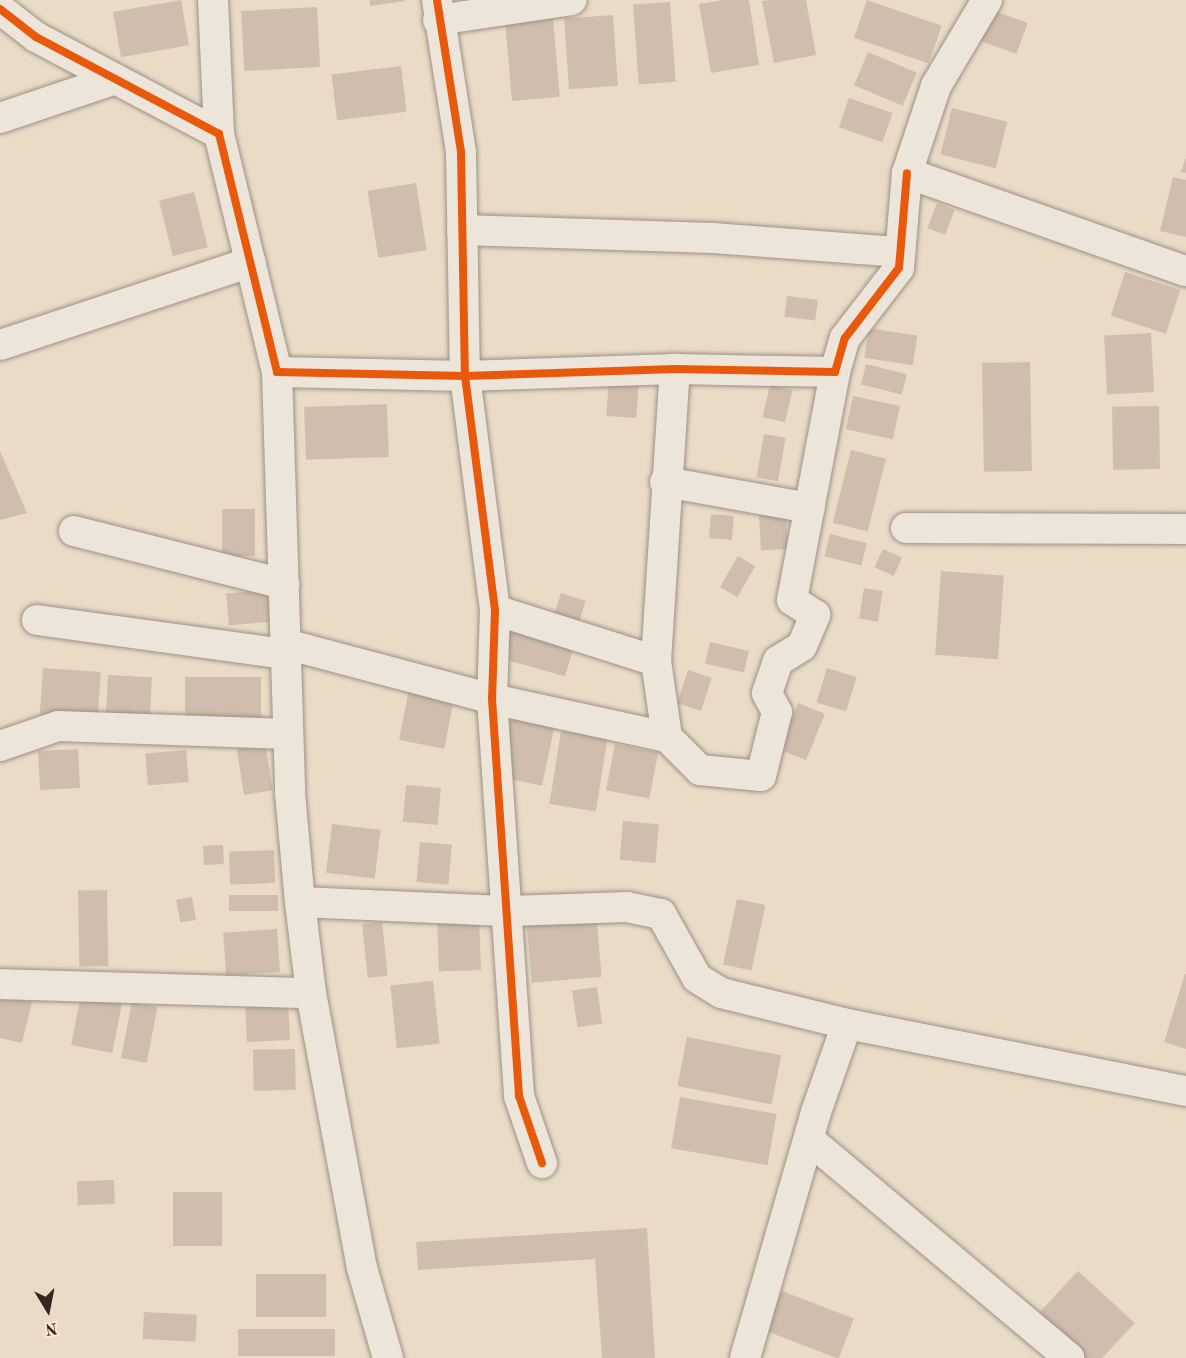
<!DOCTYPE html>
<style>
body{margin:0}
#map{position:relative;width:1186px;height:1358px;overflow:hidden;background:#eadbc6;font-family:"Old Standard TT",serif}
div>[style]{position:absolute}
[style*='--x']{left:calc(var(--x)*1px);top:calc(var(--y)*1px);width:calc(var(--w)*1px);rotate:calc(var(--a)*1deg)}
.building>*{inset:0;background:#d1bdad;transform-origin:0 0}
.roads{filter:drop-shadow(0 0 2px #9b9185) drop-shadow(0 0 2px #9b9185)}
.minor>*{height:30px;margin:-15px;padding:0 15px;transform-origin:15px;border-radius:15px;background:#ede5da}
.cycleway>*{height:8px;margin:-4px;padding:0 4px;transform-origin:4px;border-radius:4px;background:#e8590c}
span{translate:-50% -50%;white-space:nowrap;text-align:center;line-height:1.15;-webkit-text-stroke:6px #fbe9d0;paint-order:stroke}
.north{position:absolute;left:18px;top:1280px;width:60px;height:60px;-webkit-text-stroke:4px #fbe9d0;paint-order:stroke;rotate:170deg;font-size:16px;font-weight:700;line-height:24px;text-align:center;color:#35271d}
.north::after{content:'';display:block;margin:auto;width:21px;height:27px;background:#35271d;clip-path:polygon(50% 0,100% 100%,50% 72%,0 100%)}
</style>
<div id="map">
<div class="building">
<div style="left:181px;top:0;width:46px;height:69px;rotate:80deg"></div>
<div style="clip-path:polygon(370px 0,405px 0,405px 1px,370px 6px)"></div>
<div style="clip-path:polygon(724px 0,749px 0,759px 65px,711px 73px,699px 4px)"></div>
<div style="clip-path:polygon(770px 0,806px 0,816px 55px,774px 63px,762px 1px)"></div>
<div style="left:867px;top:0;width:79px;height:40px;rotate:19deg"></div>
<div style="left:670px;top:2px;width:80px;height:37px;rotate:86deg"></div>
<div style="left:317px;top:7px;width:60px;height:76px;rotate:87deg"></div>
<div style="left:992px;top:10px;width:38px;height:33px;rotate:20deg"></div>
<div style="left:613px;top:15px;width:71px;height:49px;rotate:86deg"></div>
<div style="left:553px;top:19px;width:78px;height:48px;rotate:85deg"></div>
<div style="left:868px;top:52px;width:53px;height:36px;rotate:23deg"></div>
<div style="left:401px;top:66px;width:46px;height:70px;rotate:83deg"></div>
<div style="left:849px;top:98px;width:46px;height:31px;rotate:19deg"></div>
<div style="left:952px;top:108px;width:57px;height:48px;rotate:14deg"></div>
<div style="clip-path:polygon(1186px 157px,1186px 173px,1181px 172px)"></div>
<div style="clip-path:polygon(1173px 177px,1186px 180px,1186px 237px,1160px 231px)"></div>
<div style="left:416px;top:183px;width:68px;height:49px;rotate:81deg"></div>
<div style="left:194px;top:192px;width:57px;height:36px;rotate:76deg"></div>
<div style="left:937px;top:203px;width:19px;height:27px;rotate:21deg"></div>
<div style="left:1125px;top:272px;width:58px;height:46px;rotate:18deg"></div>
<div style="left:787px;top:296px;width:31px;height:21px;rotate:7deg"></div>
<div style="left:869px;top:328px;width:49px;height:30px;rotate:9deg"></div>
<div style="left:1151px;top:333px;width:59px;height:47px;rotate:87deg"></div>
<div style="left:1030px;top:362px;width:109px;height:48px;rotate:89deg"></div>
<div style="left:866px;top:364px;width:42px;height:21px;rotate:14deg"></div>
<div style="left:609px;top:378px;width:30px;height:38px;rotate:4deg"></div>
<div style="left:770px;top:385px;width:23px;height:33px;rotate:13deg"></div>
<div style="left:853px;top:396px;width:48px;height:34px;rotate:12deg"></div>
<div style="left:387px;top:404px;width:53px;height:83px;rotate:88deg"></div>
<div style="left:1159px;top:406px;width:63px;height:47px;rotate:89deg"></div>
<div style="left:764px;top:434px;width:22px;height:44px;rotate:10deg"></div>
<div style="left:851px;top:450px;width:36px;height:75px;rotate:14deg"></div>
<div style="clip-path:polygon(0 451px,27px 513px,0 520px)"></div>
<div style="left:222px;top:509px;width:33px;height:47px"></div>
<div style="left:711px;top:514px;width:23px;height:24px;rotate:5deg"></div>
<div style="left:786px;top:514px;width:35px;height:27px;rotate:87deg"></div>
<div style="left:830px;top:534px;width:38px;height:23px;rotate:14deg"></div>
<div style="left:883px;top:549px;width:21px;height:20px;rotate:25deg"></div>
<div style="left:738px;top:556px;width:20px;height:36px;rotate:30deg"></div>
<div style="left:941px;top:571px;width:63px;height:84px;rotate:4deg"></div>
<div style="left:864px;top:588px;width:19px;height:31px;rotate:9deg"></div>
<div style="left:267px;top:590px;width:32px;height:41px;rotate:85deg"></div>
<div style="left:561px;top:593px;width:26px;height:29px;rotate:18deg"></div>
<div style="left:509px;top:622px;width:69px;height:37px;rotate:16deg"></div>
<div style="left:710px;top:642px;width:40px;height:22px;rotate:13deg"></div>
<div style="left:43px;top:668px;width:58px;height:46px;rotate:4deg"></div>
<div style="left:827px;top:668px;width:31px;height:36px;rotate:17deg"></div>
<div style="left:688px;top:670px;width:25px;height:35px;rotate:18deg"></div>
<div style="left:108px;top:675px;width:44px;height:43px;rotate:3deg"></div>
<div style="left:185px;top:677px;width:76px;height:43px"></div>
<div style="left:409px;top:689px;width:46px;height:52px;rotate:11deg"></div>
<div style="left:798px;top:703px;width:29px;height:50px;rotate:22deg"></div>
<div style="left:513px;top:710px;width:44px;height:68px;rotate:12deg"></div>
<div style="left:561px;top:731px;width:47px;height:74px;rotate:9deg"></div>
<div style="left:265px;top:742px;width:49px;height:29px;rotate:81deg"></div>
<div style="left:615px;top:744px;width:44px;height:47px;rotate:11deg"></div>
<div style="left:78px;top:749px;width:39px;height:40px;rotate:87deg"></div>
<div style="left:186px;top:750px;width:32px;height:41px;rotate:85deg"></div>
<div style="left:406px;top:785px;width:35px;height:37px;rotate:5deg"></div>
<div style="left:623px;top:821px;width:36px;height:39px;rotate:5deg"></div>
<div style="left:332px;top:824px;width:49px;height:49px;rotate:7deg"></div>
<div style="left:420px;top:842px;width:32px;height:40px;rotate:5deg"></div>
<div style="left:223px;top:845px;width:19px;height:20px;rotate:87deg"></div>
<div style="left:274px;top:850px;width:33px;height:45px;rotate:88deg"></div>
<div style="left:107px;top:890px;width:76px;height:29px;rotate:89deg"></div>
<div style="left:278px;top:895px;width:16px;height:49px;rotate:90deg"></div>
<div style="left:192px;top:897px;width:23px;height:16px;rotate:80deg"></div>
<div style="left:737px;top:899px;width:29px;height:67px;rotate:12deg"></div>
<div style="left:596px;top:913px;width:64px;height:70px;rotate:85deg"></div>
<div style="left:479px;top:914px;width:56px;height:42px;rotate:88deg"></div>
<div style="left:382px;top:922px;width:54px;height:20px;rotate:84deg"></div>
<div style="left:277px;top:929px;width:43px;height:54px;rotate:86deg"></div>
<div style="clip-path:polygon(1185px 974px,1186px 974px,1186px 1049px,1164px 1042px)"></div>
<div style="left:433px;top:981px;width:63px;height:43px;rotate:84deg"></div>
<div style="left:597px;top:987px;width:37px;height:25px;rotate:82deg"></div>
<div style="left:81px;top:994px;width:42px;height:52px;rotate:11deg"></div>
<div style="clip-path:polygon(0 995px,32px 1002px,22px 1043px,0 1038px)"></div>
<div style="left:132px;top:1002px;width:26px;height:57px;rotate:11deg"></div>
<div style="left:288px;top:1002px;width:38px;height:43px;rotate:87deg"></div>
<div style="left:687px;top:1037px;width:96px;height:50px;rotate:11deg"></div>
<div style="left:295px;top:1049px;width:41px;height:42px;rotate:89deg"></div>
<div style="left:680px;top:1097px;width:98px;height:52px;rotate:10deg"></div>
<div style="left:114px;top:1180px;width:24px;height:37px;rotate:88deg"></div>
<div style="left:173px;top:1192px;width:49px;height:54px"></div>
<div style="clip-path:polygon(647px 1228px,655px 1358px,602px 1358px,595px 1259px,418px 1270px,416px 1242px)"></div>
<div style="clip-path:polygon(1078px 1271px,1135px 1323px,1102px 1358px,1083px 1358px,1037px 1315px)"></div>
<div style="left:326px;top:1274px;width:43px;height:70px;rotate:90deg"></div>
<div style="left:782px;top:1291px;width:77px;height:43px;rotate:21deg"></div>
<div style="left:144px;top:1312px;width:53px;height:27px;rotate:3deg"></div>
<div style="left:238px;top:1329px;width:97px;height:27px"></div>
</div>
<div class="roads">
<div class="minor">
<div style="--x:213;--y:0;--w:134;--a:87.4"></div>
<div style="--x:437;--y:0;--w:154;--a:81"></div>
<div style="--x:461;--y:152;--w:224;--a:89"></div>
<div style="--x:465;--y:376;--w:236;--a:82.7"></div>
<div style="--x:495;--y:610;--w:89;--a:91.9"></div>
<div style="--x:492;--y:699;--w:398;--a:86.1"></div>
<div style="--x:519;--y:1096;--w:71;--a:71.1"></div>
<div style="--x:987;--y:0;--w:100;--a:120.7"></div>
<div style="--x:936;--y:86;--w:92;--a:108.4"></div>
<div style="--x:907;--y:173;--w:296;--a:19.4"></div>
<div style="--x:0;--y:9;--w:46;--a:37.9"></div>
<div style="--x:36;--y:37;--w:207;--a:27.9"></div>
<div style="--x:219;--y:134;--w:245;--a:76.3"></div>
<div style="--x:277;--y:372;--w:188;--a:1.2"></div>
<div style="--x:465;--y:376;--w:210;--a:-1.9"></div>
<div style="--x:675;--y:369;--w:160;--a:1.1"></div>
<div style="--x:835;--y:372;--w:35;--a:-74"></div>
<div style="--x:845;--y:338;--w:88;--a:-52.4"></div>
<div style="--x:899;--y:268;--w:95;--a:-85.2"></div>
<div style="--x:438;--y:20;--w:135;--a:-8.5"></div>
<div style="--x:0;--y:118;--w:122;--a:-18.6"></div>
<div style="--x:462;--y:230;--w:251;--a:1.8"></div>
<div style="--x:713;--y:238;--w:188;--a:4.3"></div>
<div style="--x:0;--y:345;--w:264;--a:-18.3"></div>
<div style="--x:277;--y:372;--w:421;--a:88.2"></div>
<div style="--x:290;--y:793;--w:109;--a:84.8"></div>
<div style="--x:300;--y:902;--w:92;--a:83.1"></div>
<div style="--x:311;--y:993;--w:280;--a:79.5"></div>
<div style="--x:362;--y:1268;--w:94;--a:73.9"></div>
<div style="--x:665;--y:482;--w:147;--a:10.2"></div>
<div style="--x:906;--y:528;--w:280;--a:0.2"></div>
<div style="--x:74;--y:531;--w:217;--a:14.2"></div>
<div style="--x:495;--y:610;--w:169;--a:17.6"></div>
<div style="--x:37;--y:620;--w:251;--a:7.8"></div>
<div style="--x:286;--y:644;--w:213;--a:14.9"></div>
<div style="--x:492;--y:699;--w:179;--a:12.3"></div>
<div style="--x:667;--y:737;--w:47;--a:45"></div>
<div style="--x:700;--y:770;--w:61;--a:5.6"></div>
<div style="--x:761;--y:776;--w:66;--a:-76"></div>
<div style="--x:777;--y:712;--w:21;--a:-118"></div>
<div style="--x:767;--y:693;--w:34;--a:-71"></div>
<div style="--x:778;--y:661;--w:28;--a:-32"></div>
<div style="--x:802;--y:646;--w:34;--a:-67"></div>
<div style="--x:815;--y:615;--w:27;--a:-147"></div>
<div style="--x:792;--y:600;--w:232;--a:-79.3"></div>
<div style="--x:667;--y:737;--w:77;--a:-98.2"></div>
<div style="--x:656;--y:661;--w:293;--a:-86.3"></div>
<div style="--x:0;--y:746;--w:61;--a:-19"></div>
<div style="--x:58;--y:726;--w:230;--a:2"></div>
<div style="--x:300;--y:902;--w:210;--a:2.5"></div>
<div style="--x:510;--y:911;--w:117;--a:-2"></div>
<div style="--x:627;--y:907;--w:35;--a:12"></div>
<div style="--x:661;--y:914;--w:73;--a:60.6"></div>
<div style="--x:697;--y:978;--w:28;--a:32"></div>
<div style="--x:721;--y:993;--w:130;--a:13.8"></div>
<div style="--x:847;--y:1024;--w:346;--a:11.2"></div>
<div style="--x:0;--y:984;--w:311;--a:1.7"></div>
<div style="--x:812;--y:1142;--w:336;--a:40"></div>
<div style="--x:745;--y:1358;--w:256;--a:-73.9"></div>
<div style="--x:816;--y:1112;--w:93;--a:-70.6"></div>
</div>
</div>
<div class="cycleway">
<div style="--x:437;--y:0;--w:154;--a:81"></div>
<div style="--x:461;--y:152;--w:224;--a:89"></div>
<div style="--x:465;--y:376;--w:236;--a:82.7"></div>
<div style="--x:495;--y:610;--w:89;--a:91.9"></div>
<div style="--x:492;--y:699;--w:398;--a:86.1"></div>
<div style="--x:519;--y:1096;--w:71;--a:71.1"></div>
<div style="--x:0;--y:9;--w:46;--a:37.9"></div>
<div style="--x:36;--y:37;--w:207;--a:27.9"></div>
<div style="--x:219;--y:134;--w:245;--a:76.3"></div>
<div style="--x:277;--y:372;--w:188;--a:1.2"></div>
<div style="--x:465;--y:376;--w:210;--a:-1.9"></div>
<div style="--x:675;--y:369;--w:160;--a:1.1"></div>
<div style="--x:835;--y:372;--w:35;--a:-74"></div>
<div style="--x:845;--y:338;--w:88;--a:-52.4"></div>
<div style="--x:899;--y:268;--w:95;--a:-85.2"></div>
</div>
<div class="north">N</div>
</div>
